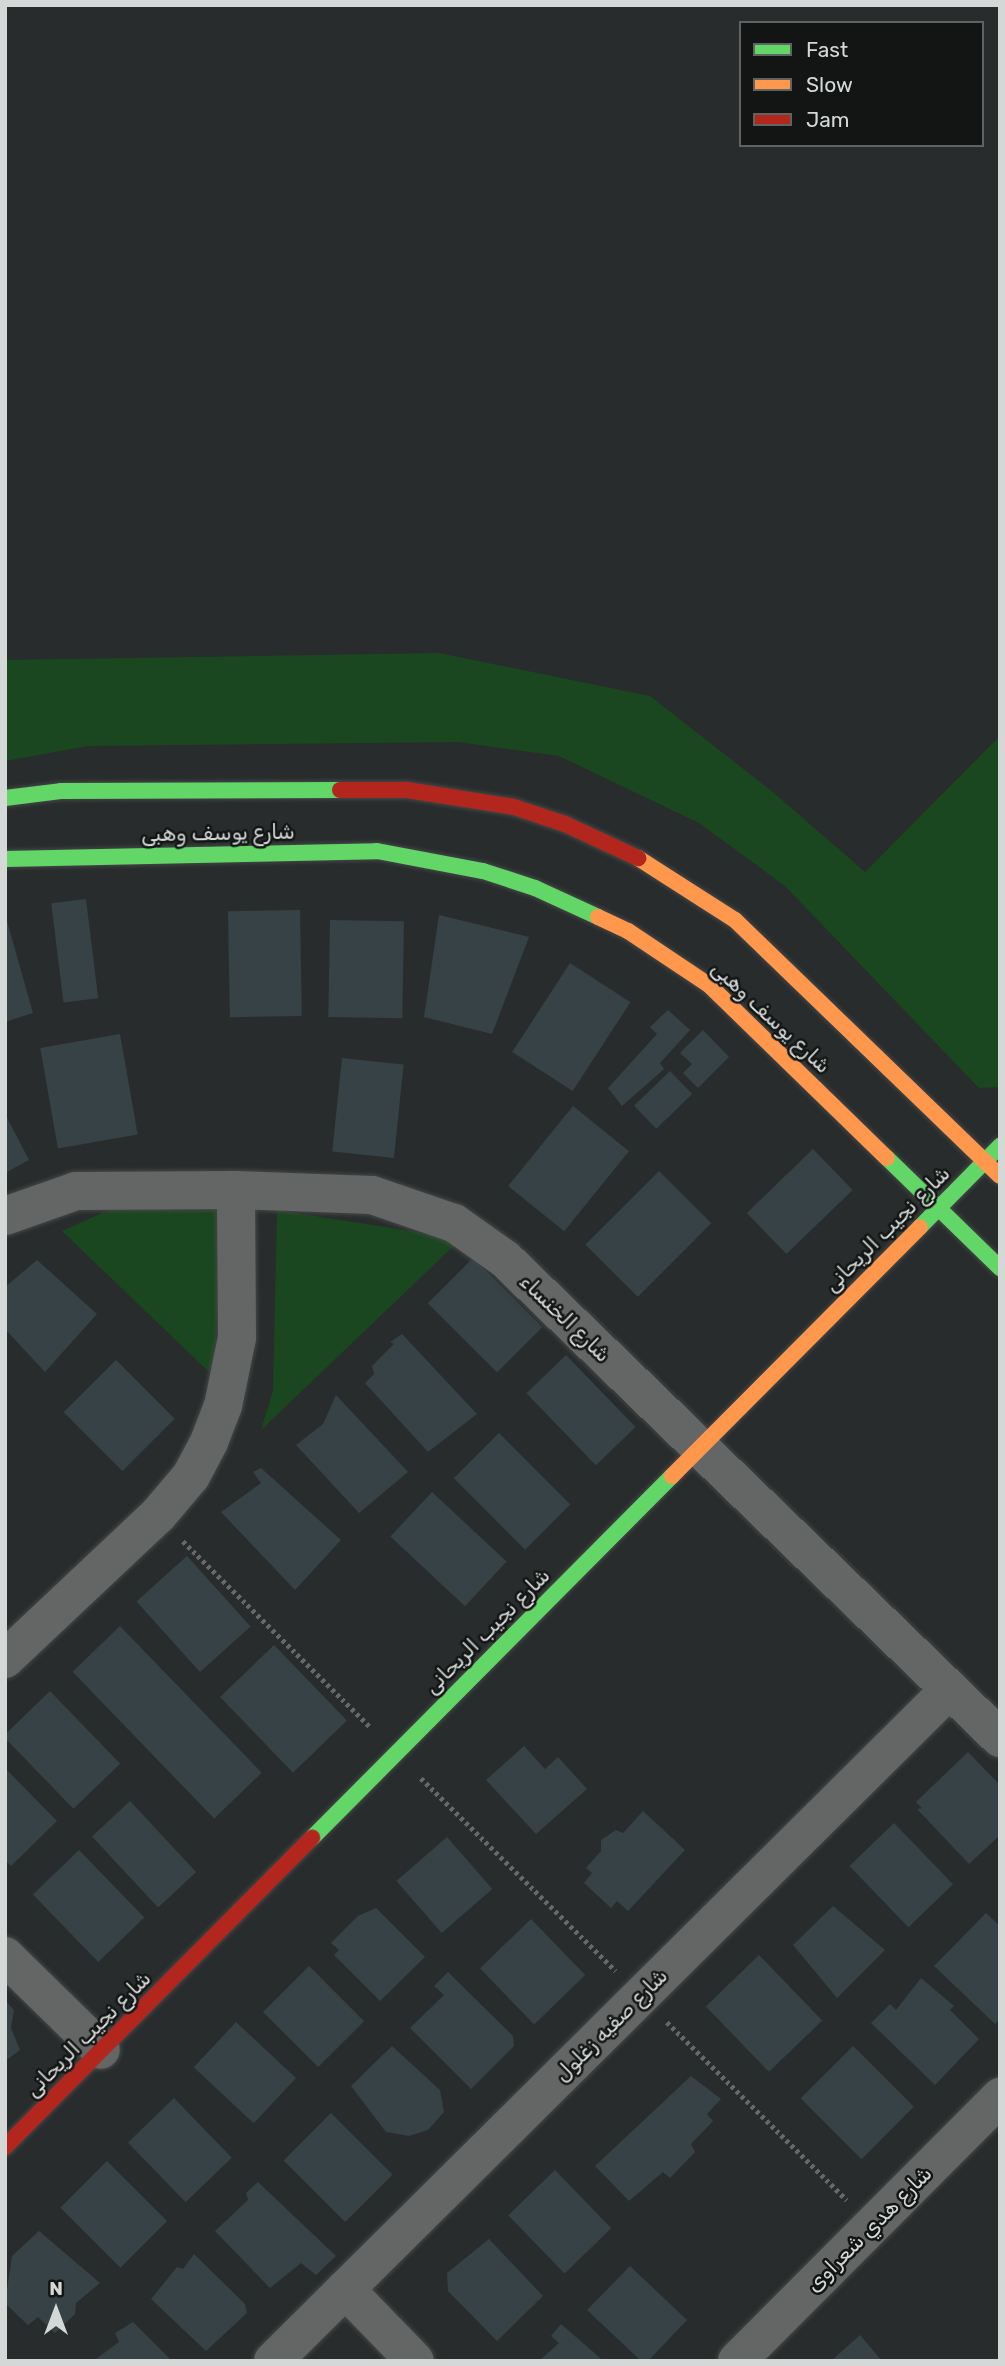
<!DOCTYPE html>
<meta charset="utf-8">
<style>
body{margin:0}
#map{position:relative;width:1005px;height:2366px;overflow:hidden;background:#292c2c;font-family:Rubik,"Noto Sans Arabic",sans-serif}
div>[style]{position:absolute}
[style*='--x']{left:calc(var(--x)*1px);top:calc(var(--y)*1px);width:calc(var(--w)*1px);rotate:calc(var(--a)*1deg)}
.green>*{inset:0;background:#1a471f}
.building>*{inset:0;background:#364245;transform-origin:0 0}
.path>*{height:4.5px;margin-top:-2.25px;transform-origin:0;background:repeating-linear-gradient(90deg,#676868 0 3.5px,transparent 0 7px)}
.roads{filter:drop-shadow(0 0 2px #444747) drop-shadow(0 0 2px #444747)}
.street>*{height:38px;margin:-19px;padding:0 19px;transform-origin:19px;border-radius:19px;background:#646666}
.fast>*{height:16px;margin:-8px;padding:0 8px;transform-origin:8px;border-radius:8px;background:#63d668}
.slow>*{height:16px;margin:-8px;padding:0 8px;transform-origin:8px;border-radius:8px;background:#ff974d}
.jam>*{height:16px;margin:-8px;padding:0 8px;transform-origin:8px;border-radius:8px;background:#b3261e}
span{translate:-50% -50%;white-space:nowrap;text-align:center;line-height:1.15;-webkit-text-stroke:5px #121514;paint-order:stroke}
.street-label{font-size:21px;color:#d4d8d7}
.frame{position:absolute;inset:0;border:7px solid #d4d8d7;pointer-events:none}
.legend{position:absolute;left:739px;top:21px;width:245px;height:126px;box-sizing:border-box;background:#121514;border:2px solid #606362;margin:0;padding:9px 12px;list-style:none;font-size:21px;color:#d4d8d7}
.legend li{display:flex;align-items:center;gap:14px;height:35px}
.legend b{width:35px;border:2px solid #606362}
.north{position:absolute;left:21px;top:2275px;width:70px;height:70px;-webkit-text-stroke:5px #121514;paint-order:stroke;rotate:0deg;font-size:19px;font-weight:700;line-height:28px;text-align:center;color:#d4d8d7}
.north::after{content:'';display:block;margin:auto;width:24px;height:32px;background:#d4d8d7;clip-path:polygon(50% 0,100% 100%,50% 72%,0 100%)}
</style>
<div id="map">
<div class="green">
<div style="clip-path:polygon(439px 653px,650px 696px,774px 793px,865px 872px,1000px 736px,1000px 1087px,979px 1088px,785px 886px,699px 823px,559px 756px,458px 742px,88px 746px,5px 761px,5px 660px)"></div>
<div style="clip-path:polygon(219px 1209px,216px 1354px,210px 1373px,62px 1231px,109px 1210px)"></div>
<div style="clip-path:polygon(277px 1210px,461px 1239px,261px 1430px,273px 1391px)"></div>
</div>
<div class="building">
<div style="left:86px;top:899px;width:100px;height:35px;rotate:83deg"></div>
<div style="left:300px;top:910px;width:106px;height:72px;rotate:89deg"></div>
<div style="clip-path:polygon(5px 914px,33px 1013px,5px 1022px)"></div>
<div style="clip-path:polygon(439px 915px,529px 937px,492px 1034px,424px 1017px)"></div>
<div style="left:330px;top:920px;width:74px;height:97px;rotate:1deg"></div>
<div style="left:570px;top:963px;width:72px;height:106px;rotate:33deg"></div>
<div style="clip-path:polygon(668px 1010px,690px 1030px,660px 1063px,664px 1069px,622px 1106px,608px 1088px,657px 1034px,650px 1027px)"></div>
<div style="clip-path:polygon(703px 1030px,729px 1057px,698px 1088px,683px 1073px,692px 1064px,680px 1053px)"></div>
<div style="left:120px;top:1034px;width:102px;height:81px;rotate:80deg"></div>
<div style="left:342px;top:1058px;width:62px;height:94px;rotate:6deg"></div>
<div style="left:670px;top:1071px;width:32px;height:50px;rotate:46deg"></div>
<div style="left:573px;top:1106px;width:72px;height:103px;rotate:39deg"></div>
<div style="clip-path:polygon(5px 1114px,29px 1160px,5px 1173px)"></div>
<div style="left:813px;top:1149px;width:57px;height:92px;rotate:46deg"></div>
<div style="left:659px;top:1171px;width:74px;height:104px;rotate:45deg"></div>
<div style="left:473px;top:1258px;width:98px;height:64px;rotate:45deg"></div>
<div style="clip-path:polygon(37px 1260px,97px 1314px,45px 1372px,5px 1329px,5px 1287px)"></div>
<div style="clip-path:polygon(402px 1334px,477px 1414px,428px 1452px,365px 1383px,374px 1374px,372px 1366px,394px 1344px,390px 1342px)"></div>
<div style="left:566px;top:1355px;width:100px;height:55px;rotate:46deg"></div>
<div style="left:116px;top:1360px;width:83px;height:74px;rotate:45deg"></div>
<div style="clip-path:polygon(336px 1395px,408px 1472px,359px 1513px,296px 1445px,323px 1424px)"></div>
<div style="left:499px;top:1433px;width:101px;height:64px;rotate:45deg"></div>
<div style="clip-path:polygon(261px 1468px,341px 1540px,295px 1590px,221px 1512px,261px 1483px,253px 1472px)"></div>
<div style="left:432px;top:1492px;width:102px;height:61px;rotate:43deg"></div>
<div style="left:187px;top:1556px;width:95px;height:68px;rotate:48deg"></div>
<div style="left:120px;top:1626px;width:204px;height:66px;rotate:46deg"></div>
<div style="left:274px;top:1645px;width:105px;height:75px;rotate:46deg"></div>
<div style="left:50px;top:1691px;width:101px;height:65px;rotate:46deg"></div>
<div style="clip-path:polygon(524px 1746px,545px 1769px,558px 1757px,587px 1789px,536px 1834px,486px 1780px)"></div>
<div style="clip-path:polygon(968px 1752px,1000px 1785px,1000px 1835px,969px 1864px,917px 1809px,922px 1808px,916px 1802px)"></div>
<div style="clip-path:polygon(5px 1768px,57px 1821px,11px 1866px,5px 1860px)"></div>
<div style="left:130px;top:1801px;width:97px;height:52px;rotate:47deg"></div>
<div style="clip-path:polygon(643px 1811px,685px 1850px,628px 1911px,617px 1901px,611px 1908px,584px 1883px,592px 1873px,586px 1868px,601px 1851px,601px 1840px,616px 1830px,623px 1833px)"></div>
<div style="left:894px;top:1823px;width:85px;height:62px;rotate:46deg"></div>
<div style="left:447px;top:1837px;width:69px;height:67px;rotate:49deg"></div>
<div style="left:79px;top:1850px;width:94px;height:64px;rotate:46deg"></div>
<div style="clip-path:polygon(833px 1906px,885px 1950px,837px 1998px,793px 1945px)"></div>
<div style="clip-path:polygon(376px 1908px,425px 1957px,380px 2001px,334px 1955px,339px 1950px,331px 1943px,358px 1916px)"></div>
<div style="clip-path:polygon(986px 1913px,1000px 1926px,1000px 2019px,995px 2024px,934px 1966px)"></div>
<div style="left:531px;top:1919px;width:78px;height:71px;rotate:46deg"></div>
<div style="left:759px;top:1955px;width:91px;height:74px;rotate:46deg"></div>
<div style="left:309px;top:1966px;width:78px;height:65px;rotate:45deg"></div>
<div style="clip-path:polygon(448px 1972px,513px 2036px,514px 2046px,471px 2089px,410px 2028px,444px 1995px,434px 1986px)"></div>
<div style="clip-path:polygon(921px 1978px,954px 2006px,950px 2010px,979px 2039px,935px 2085px,871px 2023px,890px 2004px,896px 2010px)"></div>
<div style="clip-path:polygon(5px 2000px,14px 2010px,11px 2028px,20px 2050px,5px 2061px)"></div>
<div style="left:236px;top:2022px;width:82px;height:62px;rotate:43deg"></div>
<div style="clip-path:polygon(392px 2046px,440px 2090px,444px 2112px,428px 2130px,409px 2136px,386px 2132px,351px 2086px)"></div>
<div style="left:853px;top:2046px;width:86px;height:74px;rotate:45deg"></div>
<div style="clip-path:polygon(691px 2076px,721px 2099px,707px 2114px,713px 2121px,691px 2144px,695px 2152px,670px 2178px,663px 2172px,629px 2201px,595px 2166px)"></div>
<div style="left:174px;top:2098px;width:83px;height:64px;rotate:46deg"></div>
<div style="left:331px;top:2113px;width:87px;height:67px;rotate:45deg"></div>
<div style="left:107px;top:2161px;width:85px;height:66px;rotate:45deg"></div>
<div style="left:555px;top:2170px;width:81px;height:65px;rotate:46deg"></div>
<div style="clip-path:polygon(258px 2182px,336px 2256px,316px 2275px,301px 2263px,270px 2288px,215px 2231px,248px 2200px,246px 2193px)"></div>
<div style="clip-path:polygon(39px 2231px,100px 2283px,76px 2303px,75px 2314px,55px 2333px,38px 2317px,28px 2325px,5px 2303px,12px 2256px)"></div>
<div style="clip-path:polygon(489px 2239px,543px 2296px,497px 2341px,448px 2291px,447px 2273px)"></div>
<div style="clip-path:polygon(194px 2254px,245px 2304px,247px 2313px,206px 2351px,151px 2299px,177px 2267px,183px 2269px)"></div>
<div style="clip-path:polygon(630px 2266px,687px 2320px,648px 2361px,641px 2361px,587px 2310px)"></div>
<div style="clip-path:polygon(133px 2322px,172px 2361px,93px 2361px,119px 2342px,115px 2333px)"></div>
<div style="clip-path:polygon(561px 2324px,599px 2357px,603px 2361px,539px 2361px,559px 2343px,551px 2336px)"></div>
<div style="clip-path:polygon(860px 2335px,882px 2361px,831px 2361px)"></div>
</div>
<div class="path">
<div style="--x:183;--y:1541;--w:264;--a:44.8"></div>
<div style="--x:421;--y:1778;--w:274;--a:44.7"></div>
<div style="--x:667;--y:2022;--w:253;--a:44.7"></div>
</div>
<div class="roads">
<div class="street">
<div style="--x:5;--y:1216;--w:75;--a:-19.4"></div>
<div style="--x:76;--y:1191;--w:160;--a:-0.4"></div>
<div style="--x:236;--y:1190;--w:136;--a:2.1"></div>
<div style="--x:372;--y:1195;--w:87;--a:18.9"></div>
<div style="--x:454;--y:1223;--w:62;--a:35.2"></div>
<div style="--x:505;--y:1259;--w:689;--a:44.06"></div>
<div style="--x:5;--y:1659;--w:210;--a:-43.3"></div>
<div style="--x:158;--y:1515;--w:51;--a:-49.8"></div>
<div style="--x:191;--y:1476;--w:38;--a:-62"></div>
<div style="--x:209;--y:1442;--w:39;--a:-69"></div>
<div style="--x:223;--y:1406;--w:69;--a:-78.4"></div>
<div style="--x:237;--y:1338;--w:148;--a:-90.4"></div>
<div style="--x:5;--y:1956;--w:134;--a:44.4"></div>
<div style="--x:345;--y:2289;--w:100;--a:45.8"></div>
<div style="--x:273;--y:2361;--w:952;--a:-44.79"></div>
<div style="--x:737;--y:2361;--w:373;--a:-45.1"></div>
</div>
<div class="fast">
<div style="--x:5;--y:798;--w:56;--a:-7.1"></div>
<div style="--x:61;--y:791;--w:279;--a:-0.2"></div>
<div style="--x:5;--y:859;--w:372;--a:-1.2"></div>
<div style="--x:377;--y:851;--w:108;--a:10.7"></div>
<div style="--x:483;--y:871;--w:55;--a:18.1"></div>
<div style="--x:535;--y:888;--w:69;--a:24.7"></div>
<div style="--x:887;--y:1158;--w:158;--a:44.2"></div>
<div style="--x:920;--y:1227;--w:114;--a:-45.4"></div>
<div style="--x:312;--y:1838;--w:511;--a:-45.16"></div>
</div>
<div class="slow">
<div style="--x:638;--y:858;--w:115;--a:32.6"></div>
<div style="--x:735;--y:920;--w:368;--a:44"></div>
<div style="--x:598;--y:917;--w:33;--a:25"></div>
<div style="--x:628;--y:931;--w:97;--a:33.7"></div>
<div style="--x:709;--y:985;--w:248;--a:44.2"></div>
<div style="--x:672;--y:1476;--w:351;--a:-45.1"></div>
</div>
<div class="jam">
<div style="--x:340;--y:790;--w:67;--a:0"></div>
<div style="--x:407;--y:790;--w:108;--a:9"></div>
<div style="--x:514;--y:807;--w:54;--a:18.4"></div>
<div style="--x:565;--y:824;--w:81;--a:25"></div>
<div style="--x:5;--y:2147;--w:436;--a:-45.2"></div>
</div>
</div>
<div class="street-label">
<span style="left:218px;top:833px;rotate:-1deg">شارع يوسف وهبى</span>
<span style="left:771px;top:1017px;rotate:43deg">شارع يوسف وهبى</span>
<span style="left:887px;top:1229px;rotate:-45deg">شارع نجيب الريحانى</span>
<span style="left:565px;top:1318px;rotate:44deg">شارع الخنساء</span>
<span style="left:487px;top:1631px;rotate:-45deg">شارع نجيب الريحانى</span>
<span style="left:611px;top:2025px;rotate:-45deg">شارع صفيه زغلول</span>
<span style="left:88px;top:2034px;rotate:-45deg">شارع نجيب الريحانى</span>
<span style="left:869px;top:2229px;rotate:-45deg">شارع هدي شعراوى</span>
</div>
<div class="frame"></div>
<ul class="legend">
<li><b style="height:9px;background:#63d668"></b>Fast</li>
<li><b style="height:9px;background:#ff974d"></b>Slow</li>
<li><b style="height:9px;background:#b3261e"></b>Jam</li>
</ul>
<div class="north">N</div>
</div>
